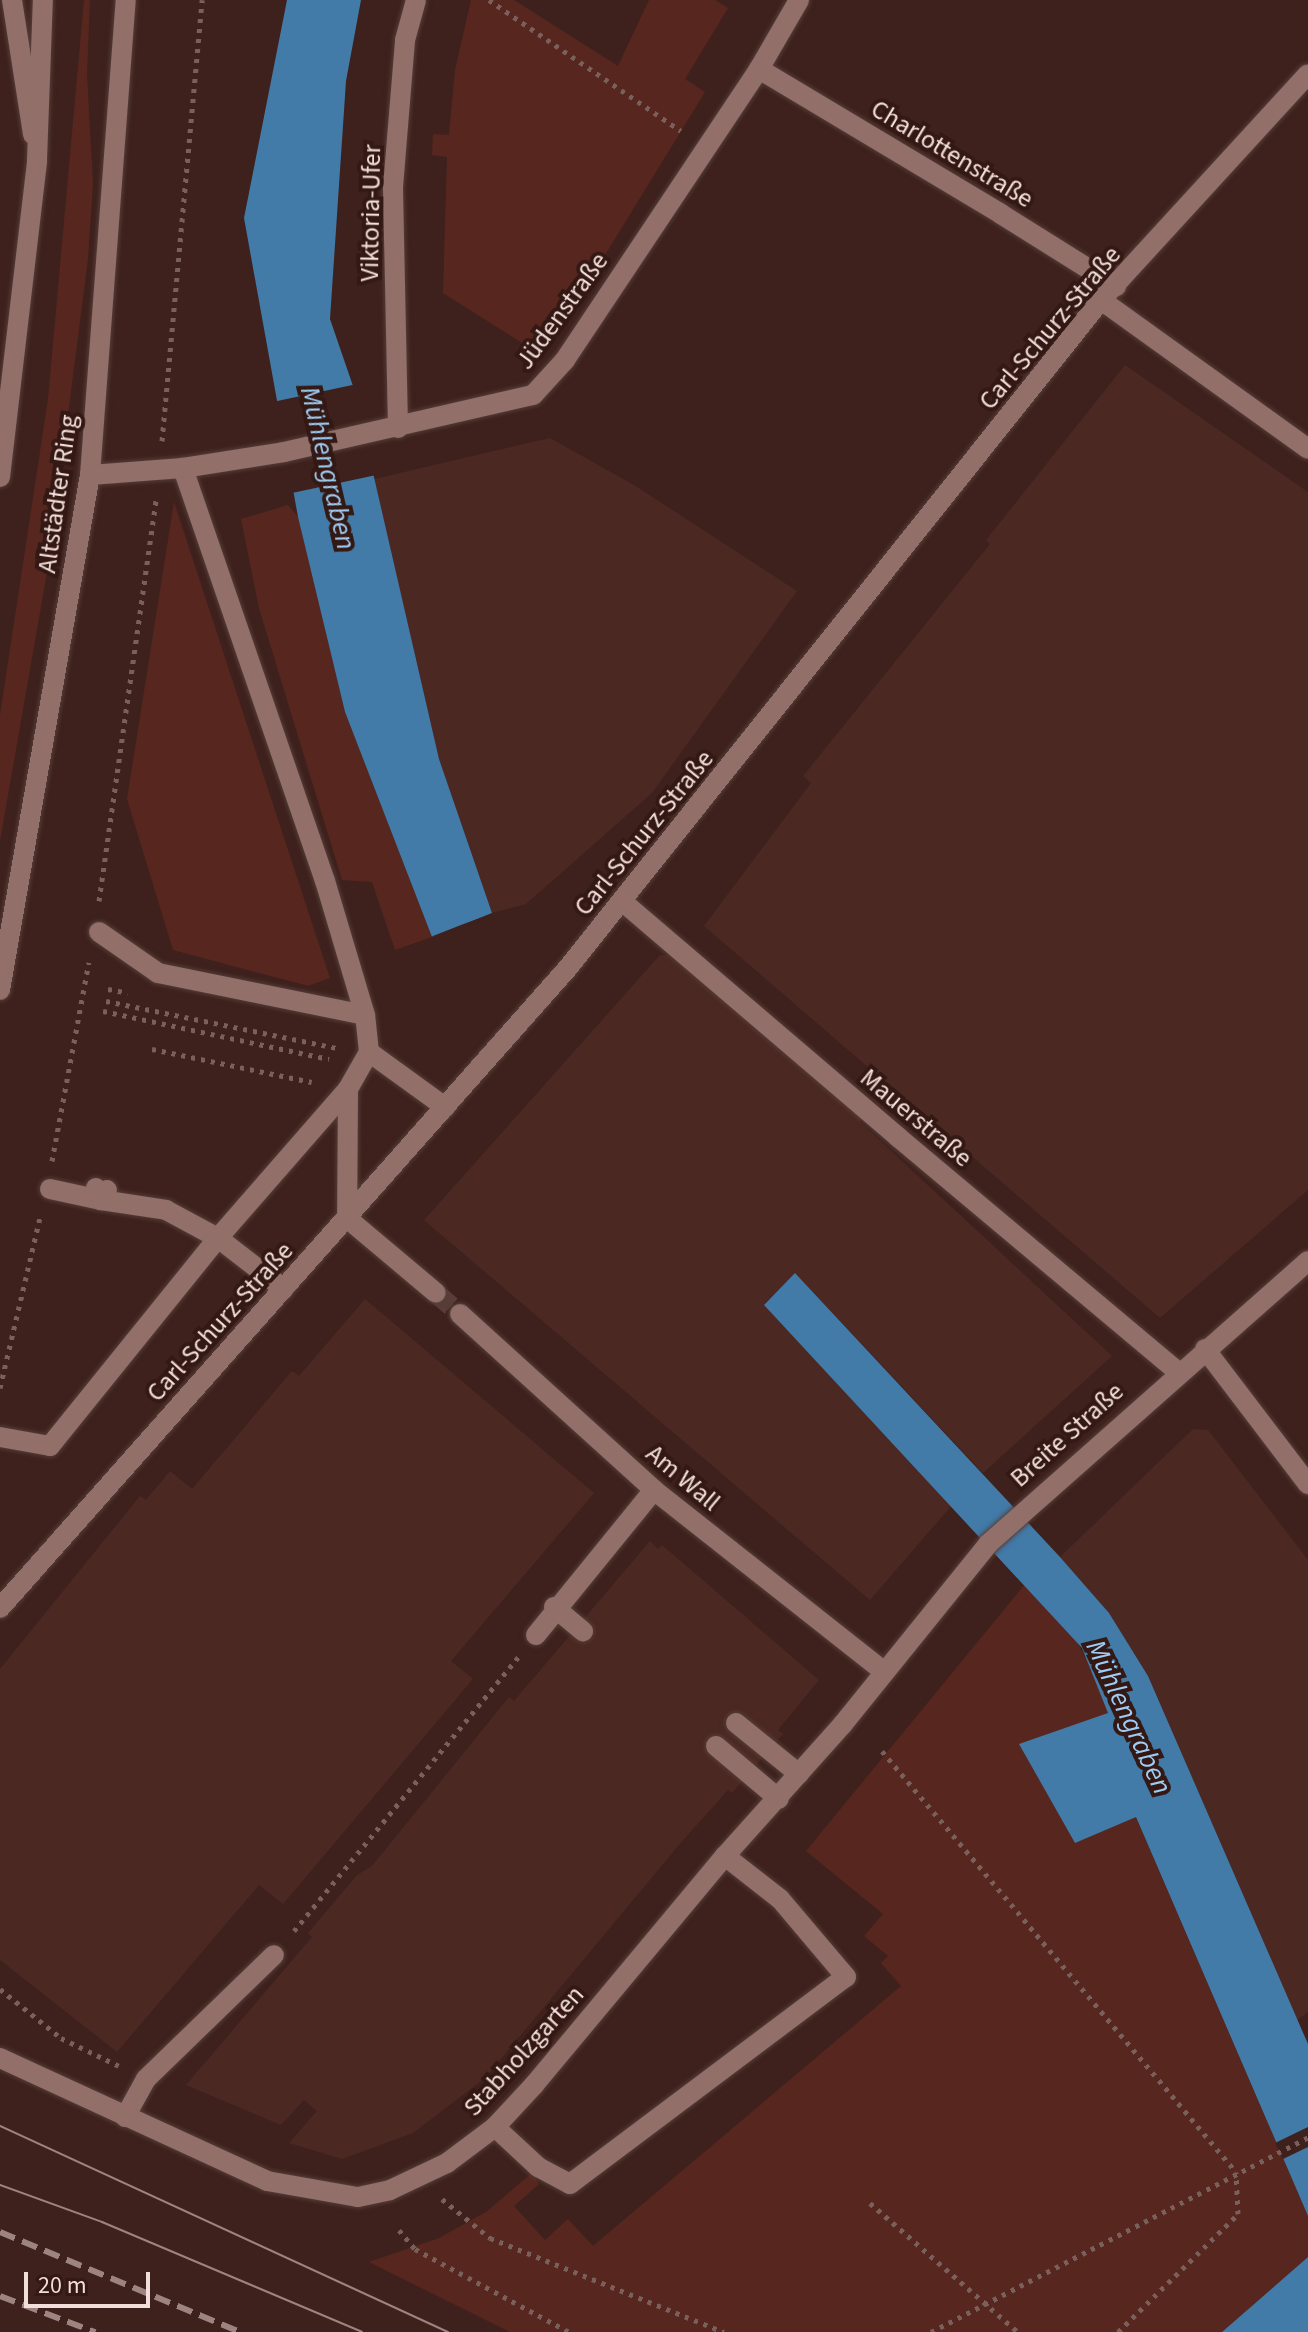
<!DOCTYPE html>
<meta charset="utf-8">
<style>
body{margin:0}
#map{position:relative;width:1308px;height:2332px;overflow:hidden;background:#3e211c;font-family:"Source Sans 3",sans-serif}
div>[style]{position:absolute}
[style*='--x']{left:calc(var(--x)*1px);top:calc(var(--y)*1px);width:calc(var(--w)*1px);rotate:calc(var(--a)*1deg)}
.built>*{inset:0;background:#4c2822}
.green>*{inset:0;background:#57271f}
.water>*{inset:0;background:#427aa8}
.pier>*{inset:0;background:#3e211c;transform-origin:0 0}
.pedestrian-tunnel>*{height:20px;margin-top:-10px;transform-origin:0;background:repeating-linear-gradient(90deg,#593d38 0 20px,transparent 0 30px)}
.path>*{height:5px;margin-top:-2.5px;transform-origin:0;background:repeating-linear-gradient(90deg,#7a605b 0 4px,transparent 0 10px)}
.roads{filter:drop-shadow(0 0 2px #553d39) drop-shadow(0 0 2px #553d39)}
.service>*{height:20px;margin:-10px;padding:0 10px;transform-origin:10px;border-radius:10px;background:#926f68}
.pedestrian>*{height:20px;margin:-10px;padding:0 10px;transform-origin:10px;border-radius:10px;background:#926f68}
.minor>*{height:20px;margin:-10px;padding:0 10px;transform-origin:10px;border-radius:10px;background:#926f68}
.tertiary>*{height:20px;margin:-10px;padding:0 10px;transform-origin:10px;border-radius:10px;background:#926f68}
.secondary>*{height:20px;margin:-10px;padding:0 10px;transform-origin:10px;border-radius:10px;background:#926f68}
.tram>*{height:2px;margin:-1px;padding:0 1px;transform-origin:1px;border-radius:1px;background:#9d8480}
.rail>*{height:6px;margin-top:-3px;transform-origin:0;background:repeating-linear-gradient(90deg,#9d8480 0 16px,transparent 0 24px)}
span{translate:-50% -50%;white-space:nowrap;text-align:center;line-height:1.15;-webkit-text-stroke:8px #331813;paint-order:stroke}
.street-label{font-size:26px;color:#f2deda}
.water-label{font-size:28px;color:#9fccf4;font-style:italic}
.scale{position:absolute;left:24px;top:2272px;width:126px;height:36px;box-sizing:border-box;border:4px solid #f2deda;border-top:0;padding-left:10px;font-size:24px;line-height:28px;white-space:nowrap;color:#f2deda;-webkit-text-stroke:6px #331813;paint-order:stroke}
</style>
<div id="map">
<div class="built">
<div style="clip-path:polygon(1125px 365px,1308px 492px,1308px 1190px,1160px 1318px,704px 926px,811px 783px,803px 776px,990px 544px,986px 540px)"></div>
<div style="clip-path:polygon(550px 438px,634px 485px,797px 591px,652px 793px,526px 904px,492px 913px,439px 759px,374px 479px)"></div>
<div style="clip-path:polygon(660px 955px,675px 955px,862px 1118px,860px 1122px,1112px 1356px,983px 1473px,796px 1274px,764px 1304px,953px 1504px,870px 1600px,424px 1220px)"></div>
<div style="clip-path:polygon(365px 1299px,594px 1493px,451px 1661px,473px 1679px,283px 1904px,259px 1885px,117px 2052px,0 1960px,0 1669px,140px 1496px,146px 1500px,170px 1471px,192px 1489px,292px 1371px,299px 1376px)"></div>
<div style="clip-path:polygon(1193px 1429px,1208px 1430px,1308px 1560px,1308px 2012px,1297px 2020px,1148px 1676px,1109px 1613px,1060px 1557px)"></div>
<div style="clip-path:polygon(650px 1541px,658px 1549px,662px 1545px,819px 1680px,778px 1730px,783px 1734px,732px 1793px,728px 1790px,678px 1846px,485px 2078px,413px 2133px,342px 2159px,289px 2143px,317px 2111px,304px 2100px,281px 2125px,186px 2085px,312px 1937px,308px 1933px,357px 1875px,372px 1866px,509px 1697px,514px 1701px)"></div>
</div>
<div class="green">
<div style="clip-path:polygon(84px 0,90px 0,87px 74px,93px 185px,88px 259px,50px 555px,0 841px,0 715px,48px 399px)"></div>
<div style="clip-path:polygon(471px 0,514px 0,618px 66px,649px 0,715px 0,728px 8px,685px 79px,705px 92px,543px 356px,443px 293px,447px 157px,432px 155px,433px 134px,449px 135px,455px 70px)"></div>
<div style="clip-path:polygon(174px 502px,330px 978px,308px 986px,173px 950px,127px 799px)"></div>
<div style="clip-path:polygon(288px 505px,298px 517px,345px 712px,432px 937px,395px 950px,372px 882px,342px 880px,259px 608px,241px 519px)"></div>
<div style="clip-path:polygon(1026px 1583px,1071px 1631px,1101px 1686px,1138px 1822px,1308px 2216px,1308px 2257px,1222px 2332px,510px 2332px,369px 2262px,439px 2238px,486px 2212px,532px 2173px,539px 2184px,514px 2206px,545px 2240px,568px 2219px,593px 2246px,901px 1986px,881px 1963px,888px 1956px,864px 1936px,883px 1914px,806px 1851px)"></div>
</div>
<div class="water">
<div style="clip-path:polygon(287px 0,361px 0,346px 81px,330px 319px,353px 386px,439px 759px,492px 913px,432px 937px,345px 712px,298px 517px,244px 218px)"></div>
<div style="clip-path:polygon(795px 1273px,1060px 1557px,1109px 1613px,1148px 1676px,1308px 2044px,1308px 2216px,1136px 1817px,1075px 1843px,1019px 1744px,1108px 1713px,1082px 1648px,764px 1305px)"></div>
<div style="clip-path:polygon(1308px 2256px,1308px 2332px,1222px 2332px,1308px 2257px)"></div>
</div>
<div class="pier">
<div style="left:357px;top:384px;width:93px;height:85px;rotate:78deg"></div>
<div style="clip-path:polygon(492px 914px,463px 929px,428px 938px,461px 925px)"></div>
<div style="clip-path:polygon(1308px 2127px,1308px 2147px,1283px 2159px,1275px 2143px)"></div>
</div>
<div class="pedestrian-tunnel">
<div style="--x:436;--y:1293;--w:32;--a:41"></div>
</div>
<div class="path">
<div style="--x:489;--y:0;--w:232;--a:34.3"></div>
<div style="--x:162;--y:441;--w:443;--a:-84.8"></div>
<div style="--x:99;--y:901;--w:406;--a:-81.9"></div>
<div style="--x:108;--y:989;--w:20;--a:11"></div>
<div style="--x:106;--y:1001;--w:235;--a:11.5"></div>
<div style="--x:103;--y:1011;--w:231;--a:12"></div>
<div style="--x:152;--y:1049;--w:163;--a:11.7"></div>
<div style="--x:52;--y:1161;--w:202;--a:-79.5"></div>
<div style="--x:0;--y:1388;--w:176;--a:-76.8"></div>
<div style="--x:882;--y:1751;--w:550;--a:49.94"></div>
<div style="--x:294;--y:1931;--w:354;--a:-50.7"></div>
<div style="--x:0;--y:1989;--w:78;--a:38.8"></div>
<div style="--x:61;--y:2038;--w:64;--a:25.8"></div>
<div style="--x:442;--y:2199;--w:62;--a:39.1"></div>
<div style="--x:490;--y:2238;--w:252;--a:21.9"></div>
<div style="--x:870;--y:2203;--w:196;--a:41.1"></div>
<div style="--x:399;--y:2230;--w:25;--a:50"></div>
<div style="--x:415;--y:2249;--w:175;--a:28.3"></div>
<div style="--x:931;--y:2332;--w:424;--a:-27.3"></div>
<div style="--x:1118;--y:2332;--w:168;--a:-44.5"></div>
<div style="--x:1238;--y:2214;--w:42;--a:-92.7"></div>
</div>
<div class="roads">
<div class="service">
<div style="--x:12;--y:0;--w:136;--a:81.1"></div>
<div style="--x:554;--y:1607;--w:38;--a:40"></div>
<div style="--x:536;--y:1635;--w:187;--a:-50.9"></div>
<div style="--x:736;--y:1723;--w:81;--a:39"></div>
<div style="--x:716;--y:1746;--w:82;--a:40.1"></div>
<div style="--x:125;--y:2117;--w:43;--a:-61.1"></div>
<div style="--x:146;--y:2079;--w:178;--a:-44.1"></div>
<div style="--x:495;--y:2127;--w:59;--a:42.9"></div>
<div style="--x:538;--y:2167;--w:36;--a:28"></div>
<div style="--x:570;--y:2184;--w:345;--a:-36.9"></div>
<div style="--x:846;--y:1977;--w:102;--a:-130.2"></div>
<div style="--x:780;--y:1899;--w:70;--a:-142"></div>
</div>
<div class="pedestrian">
<div style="--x:1001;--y:214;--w:136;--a:32.1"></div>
<div style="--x:1101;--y:300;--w:255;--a:35.7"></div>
<div style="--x:623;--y:902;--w:362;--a:40.5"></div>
<div style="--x:99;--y:932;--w:72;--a:34.8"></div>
<div style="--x:158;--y:973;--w:211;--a:11.5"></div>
<div style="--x:369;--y:1052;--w:94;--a:35.9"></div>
<div style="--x:348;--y:1089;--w:129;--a:90.4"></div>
<div style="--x:347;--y:1218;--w:116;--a:40.1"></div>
<div style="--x:50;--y:1189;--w:52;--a:12.2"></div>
<div style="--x:101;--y:1200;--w:13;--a:-113"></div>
<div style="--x:107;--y:1190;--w:12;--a:121"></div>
<div style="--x:101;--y:1200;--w:66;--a:8.7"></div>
<div style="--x:166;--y:1210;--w:59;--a:28.3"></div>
<div style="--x:218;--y:1238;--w:83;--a:37.7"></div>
<div style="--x:460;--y:1314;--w:262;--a:42.2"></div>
<div style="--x:0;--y:1437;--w:51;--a:10.2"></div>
<div style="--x:50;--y:1446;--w:267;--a:-51.1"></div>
<div style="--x:218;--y:1238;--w:198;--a:-48.9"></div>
<div style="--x:348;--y:1089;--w:43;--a:-60.4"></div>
<div style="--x:369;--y:1052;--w:37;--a:-96"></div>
<div style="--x:365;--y:1015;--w:140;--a:-106.6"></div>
<div style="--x:325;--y:881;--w:437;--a:-109"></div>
<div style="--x:0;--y:1608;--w:854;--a:-48.42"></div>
<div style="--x:567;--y:969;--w:856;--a:-51.4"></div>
<div style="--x:1101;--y:300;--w:306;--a:-47.5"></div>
</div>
<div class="minor">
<div style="--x:759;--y:69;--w:282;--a:30.9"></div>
<div style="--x:398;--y:428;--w:241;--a:-91.2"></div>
<div style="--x:393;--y:187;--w:147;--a:-85.3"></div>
<div style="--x:405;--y:40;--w:41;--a:-74.6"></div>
<div style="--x:90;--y:475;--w:93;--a:-4.3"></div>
<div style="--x:183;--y:468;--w:102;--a:-9"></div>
<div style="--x:284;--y:452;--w:255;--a:-12.9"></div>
<div style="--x:533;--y:395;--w:47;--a:-47.6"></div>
<div style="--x:565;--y:360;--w:350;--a:-56.3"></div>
<div style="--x:759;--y:69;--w:80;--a:-59.9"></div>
<div style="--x:898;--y:1137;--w:366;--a:40"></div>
<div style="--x:1205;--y:1349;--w:170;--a:52.7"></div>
<div style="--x:654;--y:1490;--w:290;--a:38.3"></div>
</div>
<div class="tertiary">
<div style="--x:0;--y:2058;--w:294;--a:24.7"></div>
<div style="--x:267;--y:2181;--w:92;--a:10"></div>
<div style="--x:358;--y:2197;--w:33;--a:-12"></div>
<div style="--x:390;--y:2190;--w:63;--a:-25.3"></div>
<div style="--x:447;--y:2163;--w:60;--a:-36.9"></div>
<div style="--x:495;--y:2127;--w:57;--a:-47.1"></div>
<div style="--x:534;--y:2085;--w:298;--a:-50.2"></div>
<div style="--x:725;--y:1856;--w:177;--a:-48.2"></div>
<div style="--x:843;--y:1724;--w:231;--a:-51.1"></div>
<div style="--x:988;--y:1544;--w:427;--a:-41.5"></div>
</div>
<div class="secondary">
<div style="--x:0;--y:477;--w:319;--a:-83.3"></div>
<div style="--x:37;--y:160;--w:160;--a:-87.9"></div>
<div style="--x:0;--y:990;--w:523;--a:-80.09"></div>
<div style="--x:90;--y:475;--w:476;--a:-85.7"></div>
</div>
</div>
<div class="tram">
<div style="--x:0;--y:2126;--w:493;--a:24.7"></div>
<div style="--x:0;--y:2185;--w:109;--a:19.9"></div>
<div style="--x:102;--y:2222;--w:282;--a:22.9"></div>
</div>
<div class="rail">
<div style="--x:0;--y:2232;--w:260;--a:22.6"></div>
<div style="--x:0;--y:2296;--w:102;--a:20.8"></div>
</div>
<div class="street-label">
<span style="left:952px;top:154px;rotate:31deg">Charlottenstraße</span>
<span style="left:371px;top:213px;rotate:-89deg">Viktoria-Ufer</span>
<span style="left:562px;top:311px;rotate:-54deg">Jüdenstraße</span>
<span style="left:1050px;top:328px;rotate:-50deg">Carl-Schurz-Straße</span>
<span style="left:58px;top:494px;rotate:-82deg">Altstädter Ring</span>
<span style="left:644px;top:833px;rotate:-51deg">Carl-Schurz-Straße</span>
<span style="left:916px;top:1118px;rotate:40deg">Mauerstraße</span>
<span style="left:220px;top:1322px;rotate:-48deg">Carl-Schurz-Straße</span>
<span style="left:1067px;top:1435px;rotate:-42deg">Breite Straße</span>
<span style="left:683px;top:1478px;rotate:40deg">Am Wall</span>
<span style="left:524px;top:2051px;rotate:-48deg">Stabholzgarten</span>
</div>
<div class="water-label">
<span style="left:328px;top:468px;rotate:77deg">Mühlengraben</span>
<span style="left:1129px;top:1717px;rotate:65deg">Mühlengraben</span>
</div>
<div class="scale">20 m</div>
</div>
